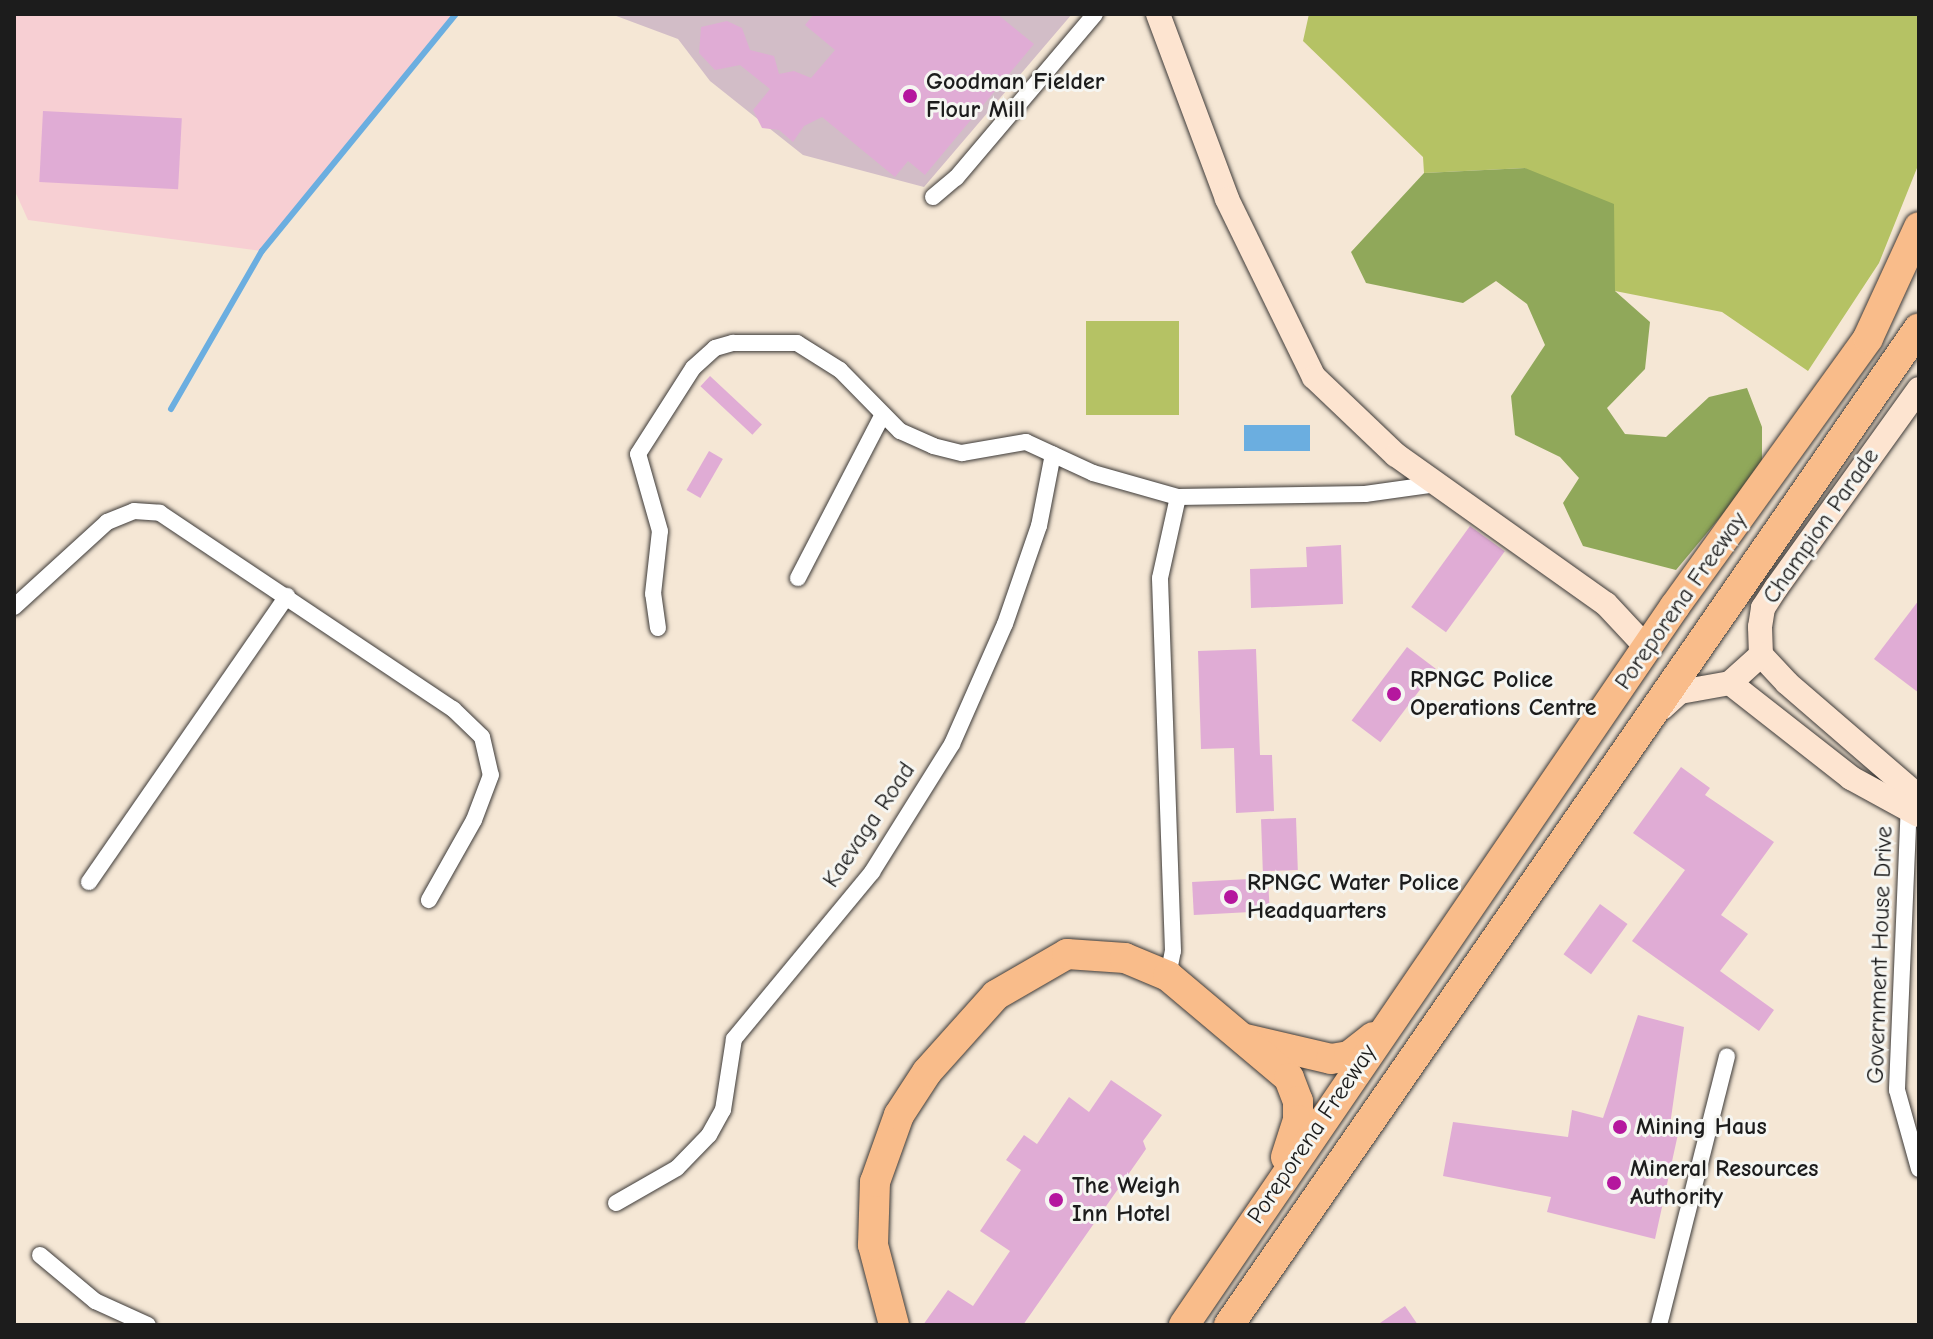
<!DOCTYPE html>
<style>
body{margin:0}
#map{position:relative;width:1933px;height:1339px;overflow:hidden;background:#f5e7d5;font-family:"Comic Neue",sans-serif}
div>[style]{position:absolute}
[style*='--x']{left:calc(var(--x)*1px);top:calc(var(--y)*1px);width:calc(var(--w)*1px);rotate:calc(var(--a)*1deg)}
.built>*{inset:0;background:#f7cfd3}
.industrial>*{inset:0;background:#d2bdc7}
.green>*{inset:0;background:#b5c264;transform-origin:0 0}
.forest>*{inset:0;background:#90a85a}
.water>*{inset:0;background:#6baee0;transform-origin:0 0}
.stream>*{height:6px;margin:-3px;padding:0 3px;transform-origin:3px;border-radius:3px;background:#6baee0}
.building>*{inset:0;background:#e0acd5;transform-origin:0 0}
.roads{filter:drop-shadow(0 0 2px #3d3a38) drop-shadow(0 0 2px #3d3a38)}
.street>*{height:16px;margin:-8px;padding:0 8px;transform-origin:8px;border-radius:8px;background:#fff}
.secondary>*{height:24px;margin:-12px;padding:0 12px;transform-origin:12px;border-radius:12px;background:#fde4d0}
.highway>*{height:30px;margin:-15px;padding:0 15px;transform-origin:15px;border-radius:15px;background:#f9bc8a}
.dots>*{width:22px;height:22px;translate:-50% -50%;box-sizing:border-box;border:4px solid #f6f6f2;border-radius:50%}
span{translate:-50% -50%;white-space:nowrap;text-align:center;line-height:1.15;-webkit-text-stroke:6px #f6f6f2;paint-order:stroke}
.poi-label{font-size:24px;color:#1c1c1c;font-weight:700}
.left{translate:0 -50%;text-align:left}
.street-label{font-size:24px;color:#1c1c1c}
.frame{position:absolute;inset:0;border:16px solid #1c1c1c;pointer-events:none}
</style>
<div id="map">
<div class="built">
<div style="clip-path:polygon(14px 14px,456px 14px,262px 251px,28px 220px,14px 189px)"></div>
</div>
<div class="industrial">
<div style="clip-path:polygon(611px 14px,1072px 14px,924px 187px,803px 155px,710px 81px,678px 39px)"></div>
</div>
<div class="green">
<div style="clip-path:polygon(1309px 14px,1919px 14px,1919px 163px,1879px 263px,1808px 371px,1722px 312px,1615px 291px,1525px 168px,1424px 173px,1423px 157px,1303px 41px)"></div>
<div style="left:1086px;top:321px;width:93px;height:94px"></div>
</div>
<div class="forest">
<div style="clip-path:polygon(1525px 168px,1614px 204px,1615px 291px,1650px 322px,1645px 369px,1607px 408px,1625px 434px,1666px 437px,1709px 397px,1747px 388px,1762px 427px,1762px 467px,1676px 570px,1583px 546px,1563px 503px,1579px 478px,1560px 457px,1515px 435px,1511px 396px,1545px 345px,1527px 304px,1496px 281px,1463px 303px,1366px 283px,1351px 252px,1424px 173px)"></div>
</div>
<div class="water">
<div style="left:1244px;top:425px;width:66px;height:26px"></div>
</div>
<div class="stream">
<div style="--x:171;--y:409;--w:182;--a:-60.1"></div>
<div style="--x:262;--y:251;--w:306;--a:-50.7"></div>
</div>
<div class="building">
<div style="clip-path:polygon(814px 14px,997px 14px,1034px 44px,925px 175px,908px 161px,895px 177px,822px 117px,804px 126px,793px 142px,779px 130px,762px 128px,753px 110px,770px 89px,740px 65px,715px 70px,699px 53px,701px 27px,727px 21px,742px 28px,750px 50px,774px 56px,779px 74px,794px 71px,811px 78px,835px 50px,805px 25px)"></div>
<div style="left:43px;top:111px;width:139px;height:71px;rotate:3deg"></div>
<div style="left:710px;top:376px;width:71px;height:14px;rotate:43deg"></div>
<div style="left:709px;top:451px;width:16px;height:45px;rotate:30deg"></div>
<div style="left:1470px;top:526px;width:43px;height:100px;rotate:36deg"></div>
<div style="clip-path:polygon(1341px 545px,1343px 604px,1251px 608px,1250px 569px,1307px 567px,1306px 547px)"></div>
<div style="clip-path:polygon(1919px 600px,1919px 693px,1874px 659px)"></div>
<div style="left:1407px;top:647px;width:36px;height:92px;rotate:37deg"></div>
<div style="clip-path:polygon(1256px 649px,1260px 755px,1272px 755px,1274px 811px,1236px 813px,1234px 748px,1201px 749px,1198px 651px)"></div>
<div style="clip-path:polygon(1681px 767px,1710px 788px,1705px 795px,1774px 842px,1721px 915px,1748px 934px,1720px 971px,1774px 1010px,1759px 1031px,1632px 941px,1685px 870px,1633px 833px)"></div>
<div style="left:1296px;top:818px;width:52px;height:35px;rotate:88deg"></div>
<div style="left:1268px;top:878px;width:33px;height:76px;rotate:87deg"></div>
<div style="left:1600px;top:904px;width:34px;height:62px;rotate:36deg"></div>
<div style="clip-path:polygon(1638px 1015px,1684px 1027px,1669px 1132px,1678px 1134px,1655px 1239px,1547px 1212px,1551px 1197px,1443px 1176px,1453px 1122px,1568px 1137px,1572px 1110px,1603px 1118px)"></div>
<div style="clip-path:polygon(1111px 1080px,1162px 1115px,1143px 1141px,1146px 1149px,1023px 1325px,923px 1325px,948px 1290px,973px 1306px,1010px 1251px,980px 1231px,1021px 1170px,1006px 1160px,1024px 1135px,1037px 1144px,1069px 1097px,1089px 1112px)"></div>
<div style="clip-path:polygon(1405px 1306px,1418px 1325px,1377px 1325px)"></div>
</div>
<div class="roads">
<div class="street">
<div style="--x:933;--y:197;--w:30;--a:-40"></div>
<div style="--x:956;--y:178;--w:215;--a:-49.7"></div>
<div style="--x:798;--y:578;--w:182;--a:-62.6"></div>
<div style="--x:14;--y:607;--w:126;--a:-42.4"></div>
<div style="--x:107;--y:522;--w:29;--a:-22"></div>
<div style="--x:134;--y:511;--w:26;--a:4"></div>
<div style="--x:160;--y:513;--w:353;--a:33.8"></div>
<div style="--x:453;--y:709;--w:40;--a:44"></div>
<div style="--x:482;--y:737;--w:39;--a:77"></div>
<div style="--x:491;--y:775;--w:48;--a:110.7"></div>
<div style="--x:474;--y:820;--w:92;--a:119.4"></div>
<div style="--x:658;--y:628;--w:34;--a:-98"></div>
<div style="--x:653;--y:594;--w:63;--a:-83.7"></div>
<div style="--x:660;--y:531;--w:80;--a:-105.9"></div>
<div style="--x:638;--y:454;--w:102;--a:-57.4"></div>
<div style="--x:693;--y:368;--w:30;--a:-42"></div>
<div style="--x:715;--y:348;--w:19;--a:-16"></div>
<div style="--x:733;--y:343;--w:64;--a:0"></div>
<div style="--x:797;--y:343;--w:51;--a:32.1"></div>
<div style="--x:840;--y:370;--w:86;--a:45.5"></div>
<div style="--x:900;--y:431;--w:36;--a:24"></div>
<div style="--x:933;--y:446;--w:30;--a:14"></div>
<div style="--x:962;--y:453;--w:65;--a:-9.8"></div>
<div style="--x:1026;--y:442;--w:74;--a:24.8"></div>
<div style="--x:1093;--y:473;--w:88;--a:15.8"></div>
<div style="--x:1178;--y:497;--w:187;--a:-0.9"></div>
<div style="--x:1365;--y:494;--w:72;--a:-8"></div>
<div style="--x:1909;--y:802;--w:288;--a:92.4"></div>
<div style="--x:1897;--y:1090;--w:82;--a:74.4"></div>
<div style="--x:89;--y:882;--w:348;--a:-55.3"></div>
<div style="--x:1168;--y:976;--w:25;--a:-79"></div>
<div style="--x:1173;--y:951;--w:373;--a:-92"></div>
<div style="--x:1160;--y:578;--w:83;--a:-77.5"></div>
<div style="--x:616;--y:1203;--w:70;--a:-29.8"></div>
<div style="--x:677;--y:1168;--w:46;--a:-45.9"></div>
<div style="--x:709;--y:1135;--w:29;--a:-61"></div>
<div style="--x:723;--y:1110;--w:72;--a:-81.2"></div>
<div style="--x:734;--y:1039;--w:217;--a:-50.4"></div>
<div style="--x:872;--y:872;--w:151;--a:-58"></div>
<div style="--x:952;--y:744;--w:131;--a:-66.2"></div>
<div style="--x:1005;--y:624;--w:104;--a:-70.9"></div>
<div style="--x:1039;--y:526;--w:73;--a:-79"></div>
<div style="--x:40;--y:1255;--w:72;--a:39.9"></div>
<div style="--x:95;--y:1301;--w:58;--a:24.4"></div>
<div style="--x:1659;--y:1325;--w:277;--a:-75.8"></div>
</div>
<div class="secondary">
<div style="--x:1158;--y:14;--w:197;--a:69.5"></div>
<div style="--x:1227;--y:199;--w:198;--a:64"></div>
<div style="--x:1314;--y:377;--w:113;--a:43.6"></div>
<div style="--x:1396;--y:455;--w:257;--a:35.4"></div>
<div style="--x:1606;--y:604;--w:60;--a:47"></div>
<div style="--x:1919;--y:389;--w:245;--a:125.7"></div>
<div style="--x:1776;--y:588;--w:24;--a:123"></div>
<div style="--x:1763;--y:608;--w:19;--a:99"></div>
<div style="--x:1760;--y:627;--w:28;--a:88"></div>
<div style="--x:1761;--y:655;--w:38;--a:47"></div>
<div style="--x:1787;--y:683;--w:174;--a:40.8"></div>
<div style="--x:1730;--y:683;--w:154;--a:38.1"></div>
<div style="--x:1851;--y:778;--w:77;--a:28.6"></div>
<div style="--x:1662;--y:708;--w:24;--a:-42"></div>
<div style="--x:1680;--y:692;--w:51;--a:-10.2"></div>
<div style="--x:1730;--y:683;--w:42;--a:-42.1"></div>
</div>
<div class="highway">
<div style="--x:1246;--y:1039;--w:87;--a:13.2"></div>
<div style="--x:1331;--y:1059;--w:18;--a:-9"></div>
<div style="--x:1349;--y:1056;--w:31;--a:-38"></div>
<div style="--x:894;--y:1325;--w:83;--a:-104.7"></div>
<div style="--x:873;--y:1245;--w:63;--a:-88.2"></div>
<div style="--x:875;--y:1182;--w:71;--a:-70.3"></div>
<div style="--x:899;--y:1115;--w:51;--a:-56.9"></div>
<div style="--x:927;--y:1072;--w:103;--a:-48.1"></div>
<div style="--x:996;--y:995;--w:82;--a:-30"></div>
<div style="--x:1067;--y:954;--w:58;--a:3.9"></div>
<div style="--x:1125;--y:958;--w:47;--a:22.7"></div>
<div style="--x:1168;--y:976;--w:158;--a:40.1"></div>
<div style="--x:1289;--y:1078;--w:25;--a:69"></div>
<div style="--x:1298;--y:1101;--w:19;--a:90"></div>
<div style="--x:1298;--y:1120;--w:39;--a:108"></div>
<div style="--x:1184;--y:1325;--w:871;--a:-55.67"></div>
<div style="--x:1675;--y:606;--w:330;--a:-54.2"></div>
<div style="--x:1868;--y:338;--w:122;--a:-65.3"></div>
<div style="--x:1229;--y:1325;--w:1212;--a:-55.31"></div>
</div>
</div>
<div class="dots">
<div style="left:910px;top:96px;background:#b5179e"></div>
<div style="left:1394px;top:694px;background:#b5179e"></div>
<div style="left:1231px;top:897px;background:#b5179e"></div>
<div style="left:1620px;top:1127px;background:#b5179e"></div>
<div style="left:1614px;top:1183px;background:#b5179e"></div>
<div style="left:1056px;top:1200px;background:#b5179e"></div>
</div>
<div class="poi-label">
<span class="left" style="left:926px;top:96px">Goodman Fielder<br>Flour Mill</span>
<span class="left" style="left:1410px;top:694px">RPNGC Police<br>Operations Centre</span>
<span class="left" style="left:1247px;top:897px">RPNGC Water Police<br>Headquarters</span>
<span class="left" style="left:1636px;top:1127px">Mining Haus</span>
<span class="left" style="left:1630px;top:1183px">Mineral Resources<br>Authority</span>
<span class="left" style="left:1072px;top:1200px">The Weigh<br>Inn Hotel</span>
</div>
<div class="street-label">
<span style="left:1821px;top:526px;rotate:-55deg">Champion Parade</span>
<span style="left:1681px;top:601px;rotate:-55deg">Poreporena Freeway</span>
<span style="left:869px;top:825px;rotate:-56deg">Kaevaga Road</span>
<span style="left:1880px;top:955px;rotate:-88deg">Government House Drive</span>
<span style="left:1312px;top:1134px;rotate:-56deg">Poreporena Freeway</span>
</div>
<div class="frame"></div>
</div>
